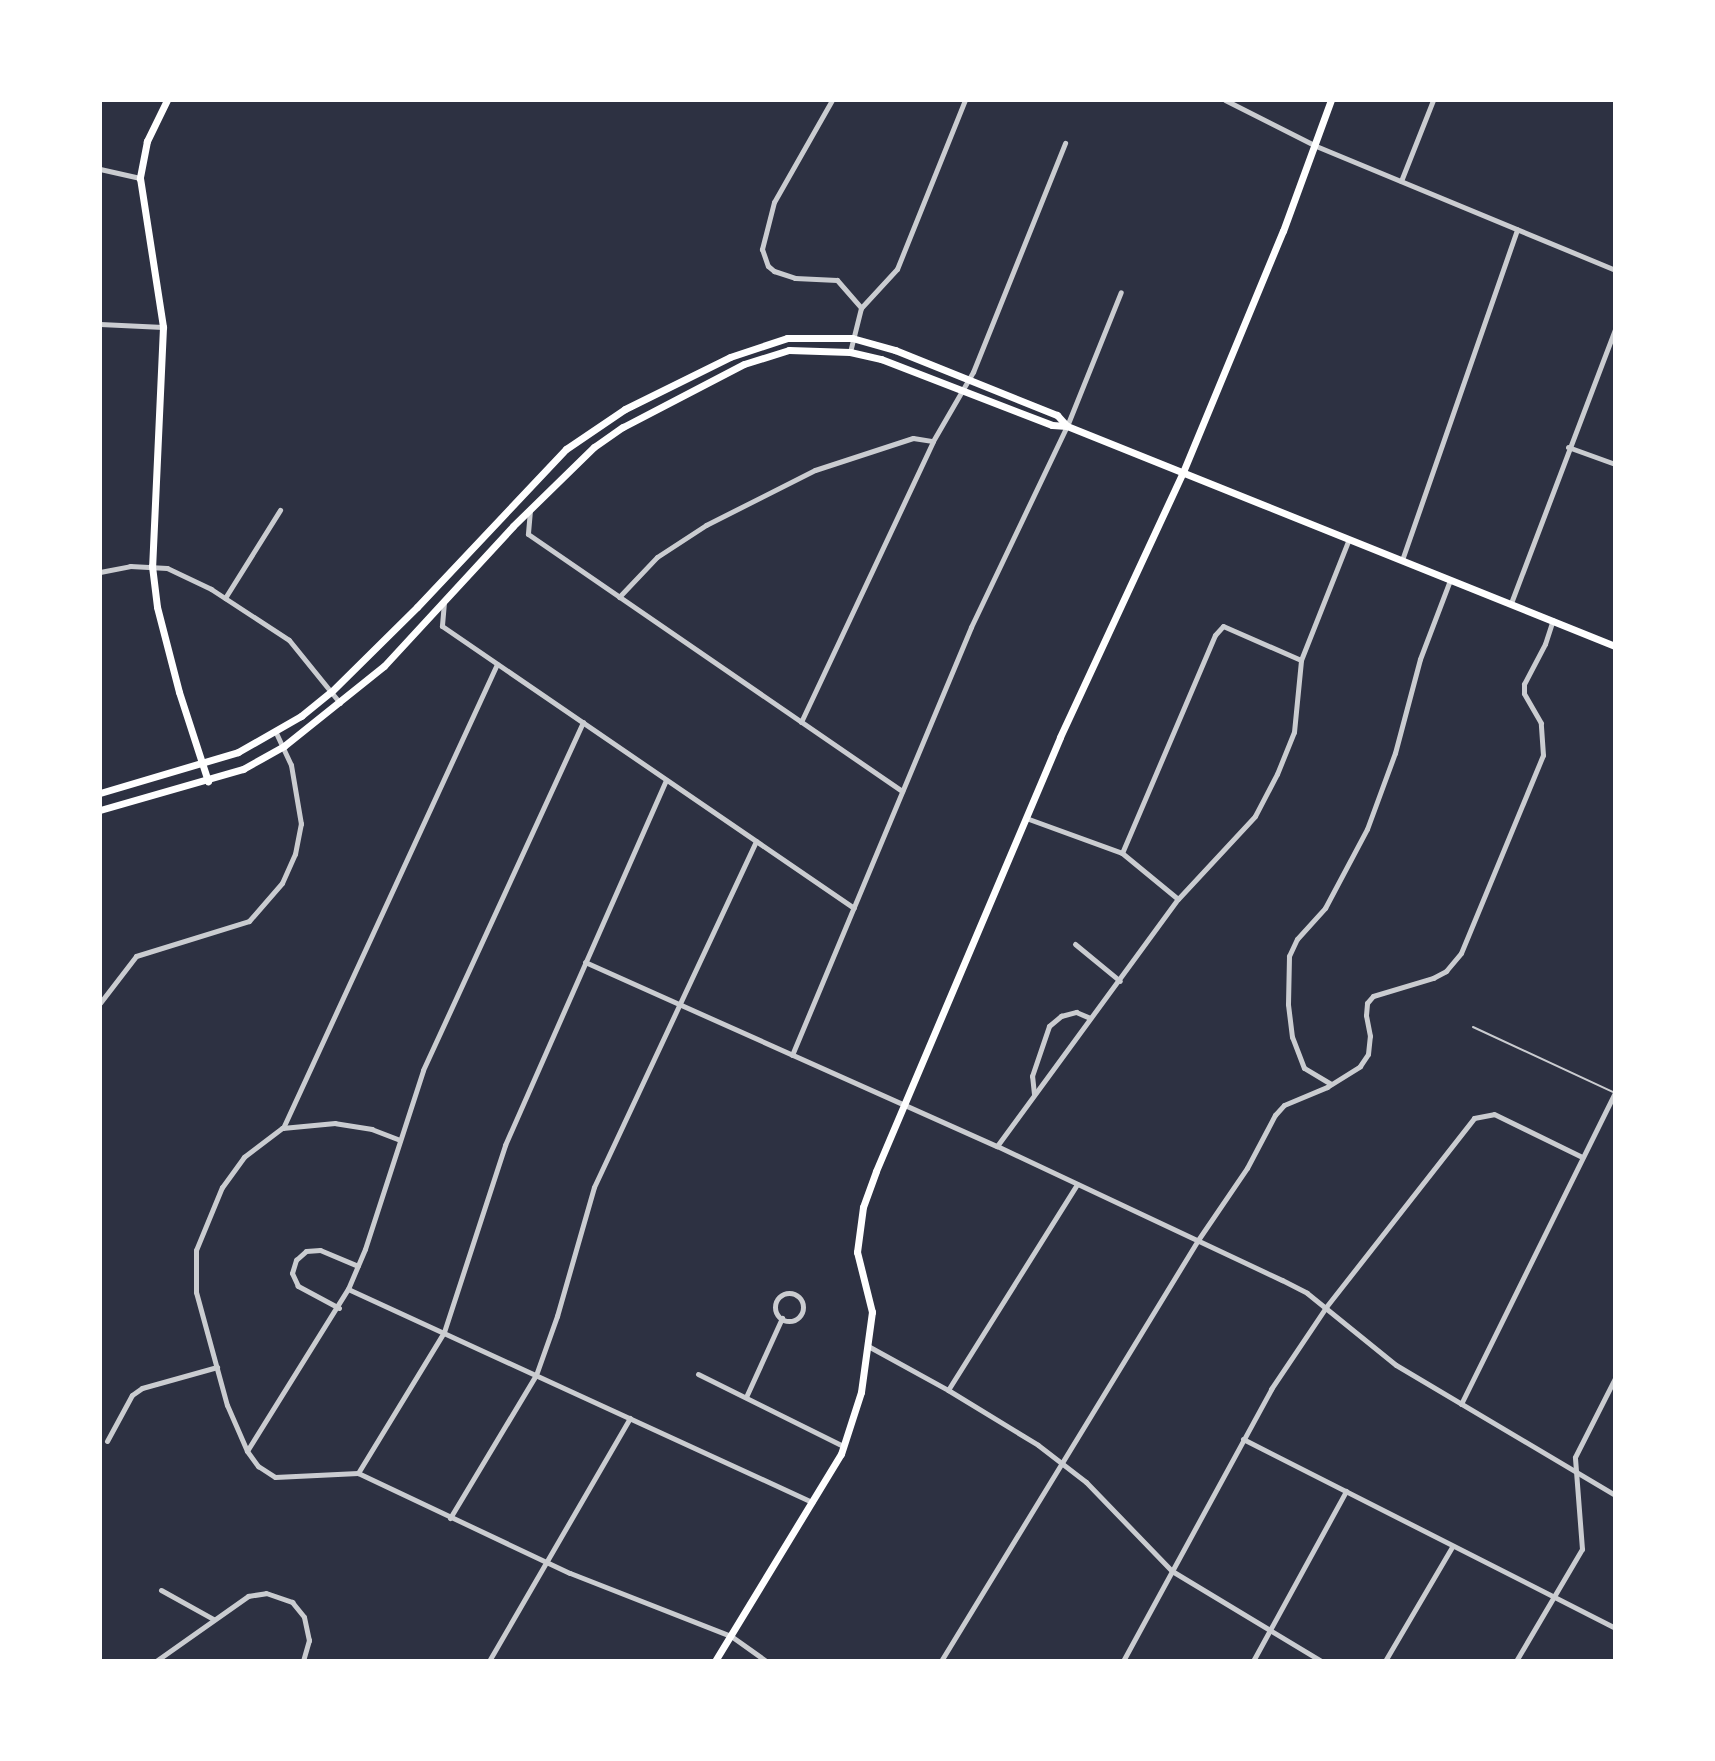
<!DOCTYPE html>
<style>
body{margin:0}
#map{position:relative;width:1715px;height:1761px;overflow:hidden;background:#2d3142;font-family:Figtree,sans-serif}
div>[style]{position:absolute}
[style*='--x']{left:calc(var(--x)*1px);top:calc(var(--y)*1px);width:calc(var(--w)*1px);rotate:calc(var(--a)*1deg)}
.service>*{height:2px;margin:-1px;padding:0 1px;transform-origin:1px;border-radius:1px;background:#caccd0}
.minor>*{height:5px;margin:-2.5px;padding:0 2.5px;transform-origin:2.5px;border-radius:2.5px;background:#caccd0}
.minor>.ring{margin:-2.5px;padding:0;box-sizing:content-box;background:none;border:5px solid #caccd0;border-radius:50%}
.secondary>*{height:7px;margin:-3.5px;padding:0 3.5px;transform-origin:3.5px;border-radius:3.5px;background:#fff}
.primary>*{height:7px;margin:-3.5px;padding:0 3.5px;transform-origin:3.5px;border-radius:3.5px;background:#fff}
span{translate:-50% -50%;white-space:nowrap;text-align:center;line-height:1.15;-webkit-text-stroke:6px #fff;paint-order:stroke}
.frame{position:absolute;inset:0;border:102px solid #fff;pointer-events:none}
</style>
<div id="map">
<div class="service">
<div style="--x:1473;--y:1027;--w:154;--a:24.9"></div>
</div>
<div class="minor">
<div style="--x:832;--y:100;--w:117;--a:119.6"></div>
<div style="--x:774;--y:202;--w:49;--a:104.3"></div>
<div style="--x:762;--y:249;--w:18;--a:71"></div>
<div style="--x:768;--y:266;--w:8;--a:40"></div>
<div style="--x:774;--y:271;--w:22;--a:18"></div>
<div style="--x:795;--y:278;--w:42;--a:2.7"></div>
<div style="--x:837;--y:280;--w:37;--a:49"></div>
<div style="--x:1225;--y:100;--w:102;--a:26.8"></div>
<div style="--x:1316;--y:146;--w:324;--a:22.5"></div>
<div style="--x:100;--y:169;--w:41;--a:12.7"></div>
<div style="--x:1401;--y:181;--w:87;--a:-68.4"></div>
<div style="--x:100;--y:324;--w:63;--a:2.7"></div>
<div style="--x:850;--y:352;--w:45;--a:-76"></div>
<div style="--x:861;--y:308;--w:53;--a:-47.3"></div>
<div style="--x:897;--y:269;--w:182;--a:-68.1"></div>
<div style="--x:1568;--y:447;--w:50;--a:19.9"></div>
<div style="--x:530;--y:510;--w:24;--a:95"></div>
<div style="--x:528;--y:534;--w:454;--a:34.5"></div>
<div style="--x:1402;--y:560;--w:350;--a:-70.8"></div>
<div style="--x:100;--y:572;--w:31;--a:-11"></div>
<div style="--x:130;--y:566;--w:37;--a:3"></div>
<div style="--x:167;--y:568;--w:49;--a:25.5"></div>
<div style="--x:211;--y:589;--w:93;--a:33.2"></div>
<div style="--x:289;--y:640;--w:81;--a:51"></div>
<div style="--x:619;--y:597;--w:55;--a:-46.5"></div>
<div style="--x:657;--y:557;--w:59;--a:-33.1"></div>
<div style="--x:706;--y:525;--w:122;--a:-26.8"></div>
<div style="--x:815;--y:470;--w:103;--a:-18.1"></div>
<div style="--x:913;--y:438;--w:20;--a:9"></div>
<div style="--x:225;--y:598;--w:104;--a:-58"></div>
<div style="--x:444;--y:602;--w:24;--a:95"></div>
<div style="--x:442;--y:626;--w:499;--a:34.4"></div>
<div style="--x:1511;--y:603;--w:293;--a:-69.2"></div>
<div style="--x:801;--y:722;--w:310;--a:-64.8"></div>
<div style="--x:933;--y:441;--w:80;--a:-59.9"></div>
<div style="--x:973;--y:372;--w:247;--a:-68.1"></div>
<div style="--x:1026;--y:818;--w:102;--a:20"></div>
<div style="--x:1122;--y:853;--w:72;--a:39.4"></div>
<div style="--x:1122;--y:853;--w:237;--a:-66.9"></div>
<div style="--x:1215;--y:635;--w:12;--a:-48"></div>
<div style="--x:1223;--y:626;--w:85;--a:23.6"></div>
<div style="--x:1075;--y:944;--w:58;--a:39.4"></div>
<div style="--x:585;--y:962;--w:451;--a:24.1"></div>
<div style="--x:997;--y:1146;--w:315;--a:25.2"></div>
<div style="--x:1282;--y:1280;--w:28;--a:27"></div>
<div style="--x:1307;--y:1293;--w:114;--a:39"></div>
<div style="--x:1396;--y:1365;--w:255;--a:30.7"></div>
<div style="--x:100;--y:1003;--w:59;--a:-52.5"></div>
<div style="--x:136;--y:956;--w:118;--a:-17.2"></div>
<div style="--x:249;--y:921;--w:50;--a:-49"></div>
<div style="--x:282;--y:883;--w:32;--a:-66"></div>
<div style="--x:295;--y:854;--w:31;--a:-79"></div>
<div style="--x:301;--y:824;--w:60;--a:-99.6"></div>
<div style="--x:291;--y:765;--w:38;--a:-115"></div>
<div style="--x:792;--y:1055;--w:464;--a:-67.3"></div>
<div style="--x:971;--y:627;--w:223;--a:-64.5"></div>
<div style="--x:1067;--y:426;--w:144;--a:-68.1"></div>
<div style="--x:1331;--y:1084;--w:31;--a:-149"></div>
<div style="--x:1304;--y:1068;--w:33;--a:-111"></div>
<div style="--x:1292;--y:1037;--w:33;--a:-97"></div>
<div style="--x:1288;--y:1004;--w:48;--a:-88.8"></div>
<div style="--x:1289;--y:956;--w:19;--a:-65"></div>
<div style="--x:1297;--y:939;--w:42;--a:-47.9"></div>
<div style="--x:1325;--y:908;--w:89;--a:-62"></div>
<div style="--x:1367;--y:829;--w:81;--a:-69.8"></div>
<div style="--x:1395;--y:753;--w:97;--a:-75.1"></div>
<div style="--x:1420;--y:659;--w:85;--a:-69.2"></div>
<div style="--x:1034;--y:1094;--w:18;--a:-96"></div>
<div style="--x:1032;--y:1076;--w:53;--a:-71.2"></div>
<div style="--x:1049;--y:1026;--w:16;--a:-40"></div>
<div style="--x:1061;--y:1016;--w:16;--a:-15"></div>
<div style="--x:1076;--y:1012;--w:15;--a:23"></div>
<div style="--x:283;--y:1128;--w:511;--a:-65.24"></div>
<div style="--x:400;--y:1140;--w:30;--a:-159"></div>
<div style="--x:372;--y:1129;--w:37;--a:-171"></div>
<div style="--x:335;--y:1123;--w:53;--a:174.6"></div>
<div style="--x:282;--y:1128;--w:48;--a:142.7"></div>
<div style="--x:244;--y:1157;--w:37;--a:126"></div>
<div style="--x:222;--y:1187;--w:68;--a:112.4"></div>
<div style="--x:196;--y:1250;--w:42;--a:90"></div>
<div style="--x:196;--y:1292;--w:117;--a:74.7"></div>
<div style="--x:227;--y:1405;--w:50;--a:66.5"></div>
<div style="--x:247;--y:1451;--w:19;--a:54"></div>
<div style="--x:258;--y:1466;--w:20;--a:33"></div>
<div style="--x:275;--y:1477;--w:83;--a:-2.8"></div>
<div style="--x:358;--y:1473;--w:234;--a:25.3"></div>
<div style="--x:570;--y:1573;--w:173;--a:21.4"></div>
<div style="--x:731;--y:1636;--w:43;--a:35.5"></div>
<div style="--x:997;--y:1146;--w:306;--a:-53.8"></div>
<div style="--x:1178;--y:899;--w:113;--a:-47.1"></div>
<div style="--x:1255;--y:816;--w:47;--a:-62.4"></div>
<div style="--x:1277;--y:774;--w:45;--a:-68"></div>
<div style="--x:1294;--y:732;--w:72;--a:-84.4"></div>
<div style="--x:1301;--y:660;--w:130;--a:-68.4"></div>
<div style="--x:348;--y:1289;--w:511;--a:24.66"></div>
<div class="ring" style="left:775px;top:1293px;width:23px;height:23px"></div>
<div style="--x:339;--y:1308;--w:47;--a:-151.8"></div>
<div style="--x:298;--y:1286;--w:14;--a:-115"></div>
<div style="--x:292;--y:1273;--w:14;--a:-73"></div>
<div style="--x:296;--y:1260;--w:13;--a:-42"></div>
<div style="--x:306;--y:1251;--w:14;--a:-4"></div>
<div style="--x:320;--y:1250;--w:41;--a:22.8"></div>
<div style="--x:868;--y:1346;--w:91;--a:28.8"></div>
<div style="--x:948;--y:1390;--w:105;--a:31.4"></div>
<div style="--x:1038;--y:1445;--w:61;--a:37.6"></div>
<div style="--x:1086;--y:1482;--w:124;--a:46"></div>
<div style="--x:1172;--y:1571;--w:174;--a:31.1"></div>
<div style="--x:698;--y:1374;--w:162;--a:26.4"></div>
<div style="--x:948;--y:1390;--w:243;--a:-57.9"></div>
<div style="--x:746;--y:1397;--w:87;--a:-65.5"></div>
<div style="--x:1461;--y:1404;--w:348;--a:-63.7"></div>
<div style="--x:1243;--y:1439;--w:417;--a:26.9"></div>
<div style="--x:107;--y:1441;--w:52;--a:-61.5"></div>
<div style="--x:132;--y:1395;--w:12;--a:-35"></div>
<div style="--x:142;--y:1388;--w:78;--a:-15.6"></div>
<div style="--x:247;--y:1451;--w:191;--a:-58.1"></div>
<div style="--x:348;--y:1289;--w:43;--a:-67"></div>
<div style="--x:365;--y:1249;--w:188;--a:-72"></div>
<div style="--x:423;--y:1070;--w:383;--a:-65.3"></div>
<div style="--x:358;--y:1473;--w:165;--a:-58.6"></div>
<div style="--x:444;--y:1332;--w:197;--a:-71.9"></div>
<div style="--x:505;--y:1145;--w:399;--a:-66.2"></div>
<div style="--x:450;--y:1518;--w:167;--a:-59"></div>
<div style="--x:536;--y:1375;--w:63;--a:-70.4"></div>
<div style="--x:557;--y:1316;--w:134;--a:-74"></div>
<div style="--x:594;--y:1187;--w:382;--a:-64.9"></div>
<div style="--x:161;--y:1590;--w:60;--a:29.1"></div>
<div style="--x:156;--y:1661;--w:113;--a:-35.2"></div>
<div style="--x:248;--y:1596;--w:18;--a:-9"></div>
<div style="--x:266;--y:1593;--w:28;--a:19"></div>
<div style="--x:292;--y:1602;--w:19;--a:51"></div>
<div style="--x:304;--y:1617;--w:24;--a:78"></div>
<div style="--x:309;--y:1640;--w:22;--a:106"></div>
<div style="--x:489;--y:1661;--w:281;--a:-59.9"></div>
<div style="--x:941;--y:1661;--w:493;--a:-58.6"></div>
<div style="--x:1198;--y:1240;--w:87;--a:-55.8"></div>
<div style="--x:1247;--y:1168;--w:60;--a:-62.2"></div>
<div style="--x:1275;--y:1115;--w:13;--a:-48"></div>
<div style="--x:1284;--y:1105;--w:47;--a:-22.7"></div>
<div style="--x:1327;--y:1087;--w:39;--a:-32"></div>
<div style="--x:1360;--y:1066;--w:14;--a:-56"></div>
<div style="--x:1368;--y:1054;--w:18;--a:-84"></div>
<div style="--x:1370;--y:1036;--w:21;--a:-101"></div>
<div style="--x:1366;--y:1015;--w:12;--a:-85"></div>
<div style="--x:1367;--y:1003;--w:9;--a:-49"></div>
<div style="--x:1373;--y:996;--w:63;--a:-16.7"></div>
<div style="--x:1433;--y:978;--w:15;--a:-28"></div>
<div style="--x:1446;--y:971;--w:23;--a:-50"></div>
<div style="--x:1461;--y:953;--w:214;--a:-67.5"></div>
<div style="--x:1543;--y:755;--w:32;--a:-94"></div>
<div style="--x:1541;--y:723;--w:34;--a:-120"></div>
<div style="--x:1524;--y:693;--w:9;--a:-90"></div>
<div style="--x:1524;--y:684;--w:45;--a:-62.3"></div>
<div style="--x:1545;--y:644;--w:25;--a:-72"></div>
<div style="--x:1123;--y:1661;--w:310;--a:-61.4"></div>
<div style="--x:1271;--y:1389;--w:99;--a:-56.1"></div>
<div style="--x:1326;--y:1307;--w:240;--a:-51.9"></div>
<div style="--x:1474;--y:1118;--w:20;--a:-11"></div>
<div style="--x:1494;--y:1114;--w:98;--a:26"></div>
<div style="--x:1253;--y:1661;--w:194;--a:-61.3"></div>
<div style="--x:1385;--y:1661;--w:132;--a:-59.6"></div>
<div style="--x:1516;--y:1661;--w:130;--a:-59.5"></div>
<div style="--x:1582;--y:1549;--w:92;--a:-94.4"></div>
<div style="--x:1575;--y:1457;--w:89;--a:-63.1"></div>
</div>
<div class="secondary">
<div style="--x:715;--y:1661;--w:242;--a:-58.7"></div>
<div style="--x:841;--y:1454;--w:65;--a:-72.1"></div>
<div style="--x:861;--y:1392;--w:81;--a:-82.2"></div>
<div style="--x:872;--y:1312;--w:62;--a:-104"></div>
<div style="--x:857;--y:1252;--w:45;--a:-82.4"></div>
<div style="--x:863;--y:1207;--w:38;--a:-70"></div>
<div style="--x:876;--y:1171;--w:471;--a:-67"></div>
<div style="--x:1060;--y:737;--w:292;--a:-65.1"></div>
<div style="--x:1183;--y:472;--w:261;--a:-67.5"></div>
<div style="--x:1283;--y:231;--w:140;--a:-69.9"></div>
</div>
<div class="primary">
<div style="--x:167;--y:100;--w:46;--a:116"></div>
<div style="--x:147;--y:141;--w:38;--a:101"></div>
<div style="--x:140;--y:178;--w:151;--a:81.2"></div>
<div style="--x:163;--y:327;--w:239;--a:92.6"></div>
<div style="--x:152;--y:566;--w:41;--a:83"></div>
<div style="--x:157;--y:607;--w:88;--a:75.5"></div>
<div style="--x:179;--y:692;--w:94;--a:72"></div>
<div style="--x:100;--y:793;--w:144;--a:-16.5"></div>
<div style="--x:238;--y:752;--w:73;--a:-29.7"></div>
<div style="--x:301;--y:716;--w:38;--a:-39"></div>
<div style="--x:331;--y:692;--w:121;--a:-44.7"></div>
<div style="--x:417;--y:607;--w:217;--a:-46.7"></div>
<div style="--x:566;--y:449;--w:71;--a:-34.1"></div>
<div style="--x:625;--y:409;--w:117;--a:-26.3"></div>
<div style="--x:730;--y:357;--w:60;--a:-18.4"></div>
<div style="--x:787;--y:338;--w:65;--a:0"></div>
<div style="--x:852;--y:338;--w:45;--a:15.6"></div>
<div style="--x:895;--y:350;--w:175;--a:21.9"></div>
<div style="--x:1057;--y:415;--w:15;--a:48"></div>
<div style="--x:100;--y:810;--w:149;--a:-16"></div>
<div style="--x:243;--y:769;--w:47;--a:-29.3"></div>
<div style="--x:284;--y:746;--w:128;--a:-38.7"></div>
<div style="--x:384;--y:666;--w:190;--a:-47.3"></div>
<div style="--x:513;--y:526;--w:113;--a:-44.3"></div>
<div style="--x:594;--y:447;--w:35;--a:-35"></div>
<div style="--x:623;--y:427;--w:136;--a:-27.5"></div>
<div style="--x:744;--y:364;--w:47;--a:-17.3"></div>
<div style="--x:789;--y:350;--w:61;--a:1.9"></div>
<div style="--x:850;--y:352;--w:32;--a:13"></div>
<div style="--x:881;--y:359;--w:183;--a:21.1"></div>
<div style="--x:1052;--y:425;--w:15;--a:4"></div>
<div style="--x:1067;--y:426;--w:591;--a:21.87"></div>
</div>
<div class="frame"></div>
</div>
